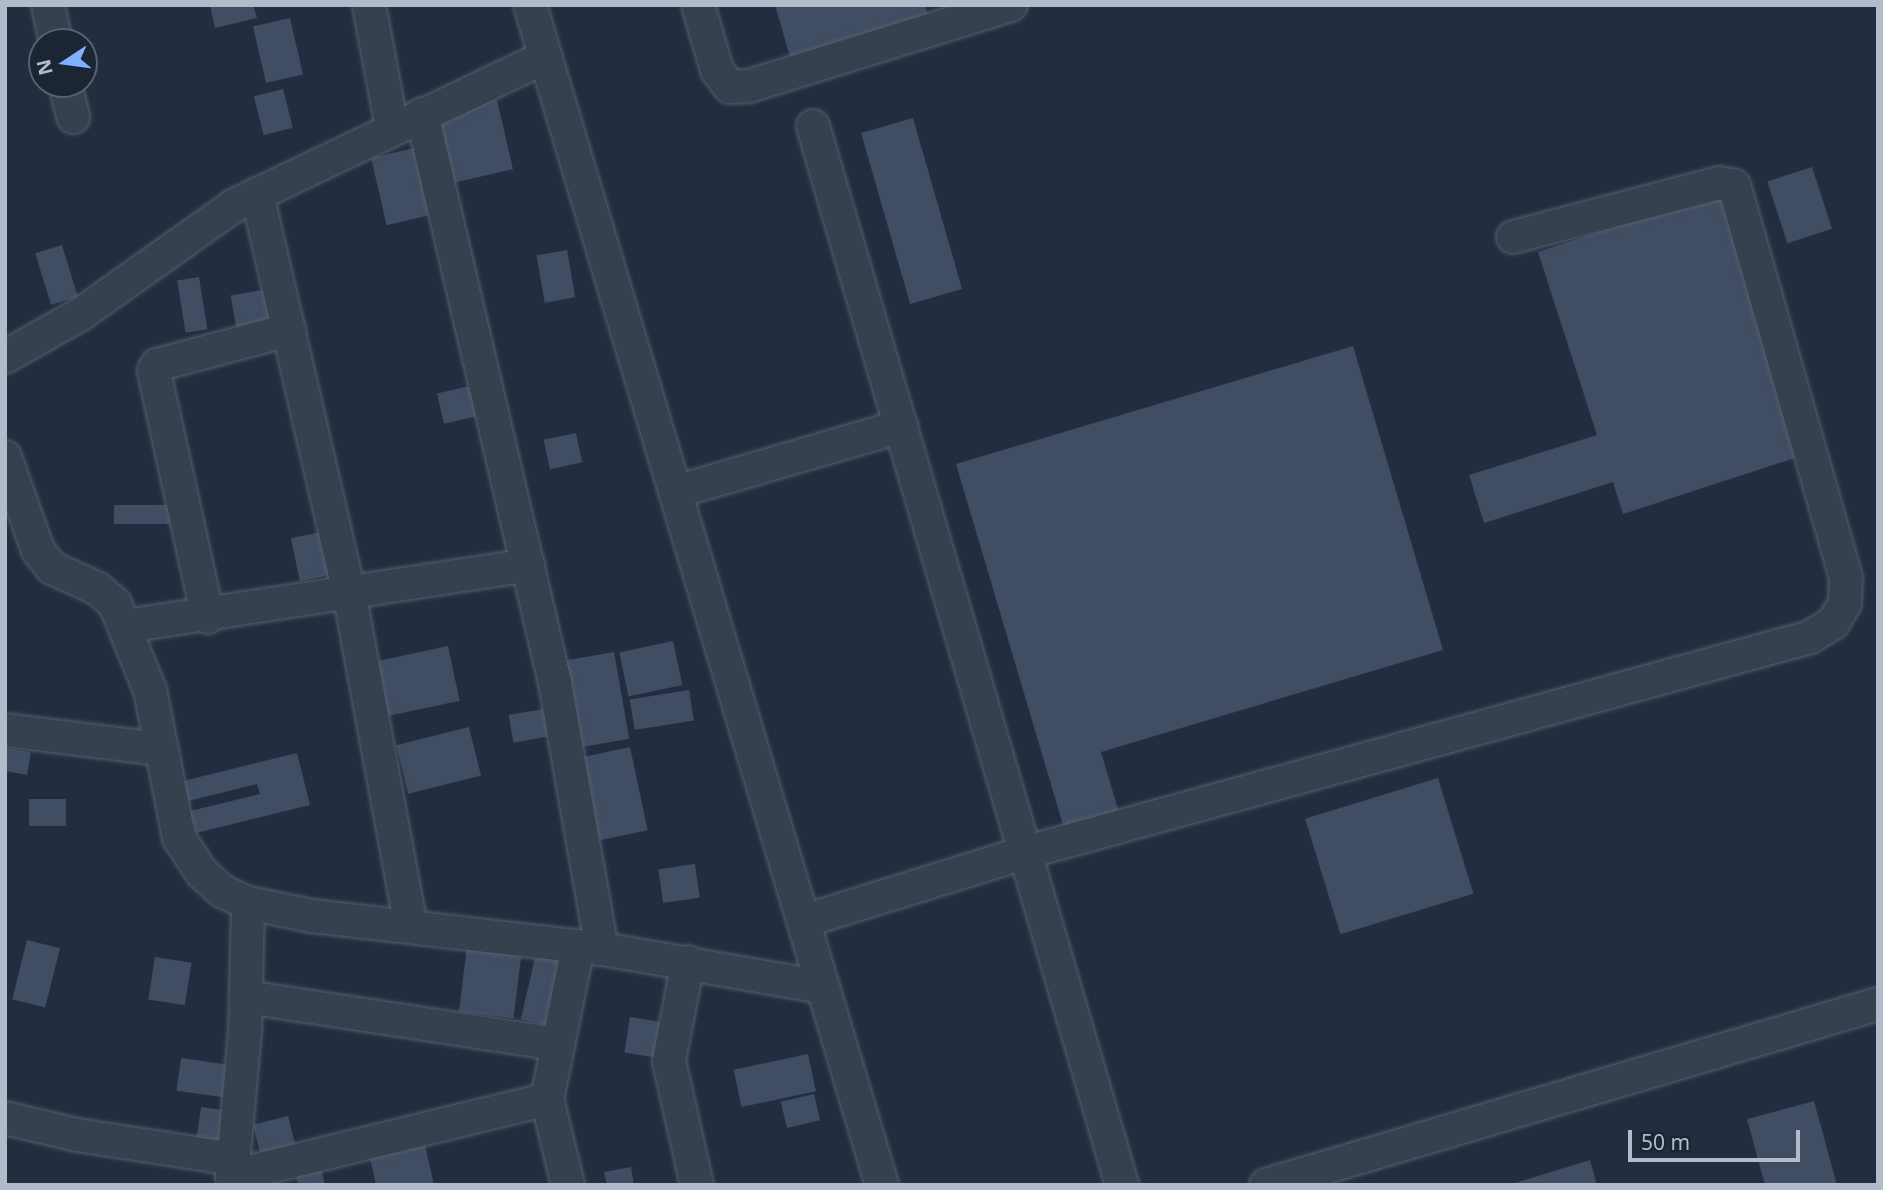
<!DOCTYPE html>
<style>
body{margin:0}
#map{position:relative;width:1883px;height:1190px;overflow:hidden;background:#222e40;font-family:"Noto Sans",sans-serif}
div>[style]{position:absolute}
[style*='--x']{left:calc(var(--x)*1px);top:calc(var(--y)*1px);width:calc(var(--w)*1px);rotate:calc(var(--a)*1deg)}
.building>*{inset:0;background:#404d62;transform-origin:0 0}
.roads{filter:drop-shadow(0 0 2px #545e6d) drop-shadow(0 0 2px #545e6d)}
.minor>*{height:32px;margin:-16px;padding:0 16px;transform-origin:16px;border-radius:16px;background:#36404f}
span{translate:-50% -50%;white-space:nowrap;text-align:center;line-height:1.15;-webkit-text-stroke:7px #1b2534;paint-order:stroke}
.frame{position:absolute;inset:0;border:7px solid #b2bbca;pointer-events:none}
.north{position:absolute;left:28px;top:28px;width:70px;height:70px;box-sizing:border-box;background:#1b2534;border:2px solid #576170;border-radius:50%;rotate:257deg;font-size:19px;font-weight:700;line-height:28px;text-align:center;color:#b2bbca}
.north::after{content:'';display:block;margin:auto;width:24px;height:32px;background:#82afff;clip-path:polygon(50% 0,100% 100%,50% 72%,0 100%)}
.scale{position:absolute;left:1628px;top:1130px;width:172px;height:32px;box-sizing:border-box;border:4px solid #b2bbca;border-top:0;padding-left:9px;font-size:21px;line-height:24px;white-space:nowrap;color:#b2bbca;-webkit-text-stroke:5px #1b2534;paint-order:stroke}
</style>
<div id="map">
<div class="building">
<div style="clip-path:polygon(210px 5px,253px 5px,257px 18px,215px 28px)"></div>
<div style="clip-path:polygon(775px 5px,925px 5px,928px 16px,790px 57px)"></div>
<div style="left:290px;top:18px;width:58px;height:38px;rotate:77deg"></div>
<div style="left:283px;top:89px;width:40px;height:30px;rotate:76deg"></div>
<div style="left:497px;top:100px;width:71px;height:68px;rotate:77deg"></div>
<div style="left:913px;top:118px;width:178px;height:54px;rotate:74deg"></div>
<div style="left:414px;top:148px;width:69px;height:44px;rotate:77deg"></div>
<div style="left:1812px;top:167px;width:65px;height:47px;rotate:72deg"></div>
<div style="clip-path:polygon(1725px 191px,1810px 453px,1623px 514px,1613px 482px,1484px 523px,1469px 475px,1597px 435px,1538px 252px)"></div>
<div style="left:62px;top:245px;width:54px;height:28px;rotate:73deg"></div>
<div style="left:567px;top:250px;width:48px;height:31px;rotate:80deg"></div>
<div style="left:199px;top:277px;width:53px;height:22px;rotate:81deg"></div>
<div style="left:267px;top:289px;width:39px;height:37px;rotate:80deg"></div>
<div style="clip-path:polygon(1353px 346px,1443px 650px,1101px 752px,1121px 819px,1066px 835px,956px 464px)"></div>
<div style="left:474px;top:385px;width:31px;height:38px;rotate:77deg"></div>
<div style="left:576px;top:433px;width:30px;height:33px;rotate:78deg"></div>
<div style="left:172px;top:505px;width:19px;height:58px;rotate:90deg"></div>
<div style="left:325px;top:531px;width:44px;height:35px;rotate:78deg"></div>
<div style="left:673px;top:641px;width:45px;height:55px;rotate:78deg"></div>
<div style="left:448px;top:646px;width:56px;height:73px;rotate:78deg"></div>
<div style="left:614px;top:652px;width:88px;height:55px;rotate:80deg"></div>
<div style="left:689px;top:690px;width:31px;height:60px;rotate:81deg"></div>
<div style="left:549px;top:708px;width:28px;height:41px;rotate:80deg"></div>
<div style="left:469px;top:727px;width:50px;height:75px;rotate:76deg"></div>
<div style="left:630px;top:747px;width:85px;height:56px;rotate:78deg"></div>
<div style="clip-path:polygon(5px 748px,31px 752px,27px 775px,5px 771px)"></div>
<div style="clip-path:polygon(297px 753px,310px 805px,196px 833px,190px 811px,260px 794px,257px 784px,188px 801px,183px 781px)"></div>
<div style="left:1438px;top:778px;width:121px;height:139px;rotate:73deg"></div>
<div style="left:29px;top:799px;width:37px;height:27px"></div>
<div style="left:695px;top:864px;width:34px;height:37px;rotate:82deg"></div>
<div style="left:468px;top:938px;width:55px;height:74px;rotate:7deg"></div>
<div style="left:27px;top:940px;width:34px;height:61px;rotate:14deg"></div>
<div style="left:537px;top:949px;width:35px;height:72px;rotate:13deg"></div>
<div style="left:155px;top:957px;width:37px;height:43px;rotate:9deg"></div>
<div style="left:630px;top:1017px;width:38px;height:36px;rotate:9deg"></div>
<div style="left:808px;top:1054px;width:38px;height:76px;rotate:78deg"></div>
<div style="left:181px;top:1058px;width:55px;height:33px;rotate:8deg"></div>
<div style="left:814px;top:1094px;width:27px;height:34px;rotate:77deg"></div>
<div style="clip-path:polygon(1814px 1101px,1837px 1185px,1765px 1185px,1747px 1119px)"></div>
<div style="left:201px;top:1107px;width:22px;height:32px;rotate:8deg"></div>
<div style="left:288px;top:1116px;width:38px;height:36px;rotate:76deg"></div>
<div style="clip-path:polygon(423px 1136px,434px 1185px,376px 1185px,368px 1149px)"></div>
<div style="clip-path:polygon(1590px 1160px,1597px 1185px,1512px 1185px,1512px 1184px)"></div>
<div style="clip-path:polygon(320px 1163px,325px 1185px,298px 1185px,294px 1169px)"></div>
<div style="clip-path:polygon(631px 1167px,634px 1185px,607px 1185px,604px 1172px)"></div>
</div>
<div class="roads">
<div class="minor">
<div style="--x:48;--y:5;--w:38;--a:78"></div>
<div style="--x:369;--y:5;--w:125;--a:79.4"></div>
<div style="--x:530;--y:5;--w:1231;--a:73.39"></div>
<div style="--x:698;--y:5;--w:68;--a:73.7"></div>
<div style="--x:717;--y:70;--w:21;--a:53"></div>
<div style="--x:730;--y:87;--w:19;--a:-3"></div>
<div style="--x:749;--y:86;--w:274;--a:-17.2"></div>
<div style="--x:65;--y:84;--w:34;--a:76"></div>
<div style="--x:422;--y:114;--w:584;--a:76.84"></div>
<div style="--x:555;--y:683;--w:270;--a:80"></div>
<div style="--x:813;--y:126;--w:1103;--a:73.73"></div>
<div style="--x:257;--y:194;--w:408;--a:77"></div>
<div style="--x:349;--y:592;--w:340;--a:79.5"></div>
<div style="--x:5;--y:357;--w:87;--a:-29.5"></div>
<div style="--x:81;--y:314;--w:189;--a:-35.3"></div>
<div style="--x:235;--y:205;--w:344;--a:-25.5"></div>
<div style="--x:5;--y:457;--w:99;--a:70.5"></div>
<div style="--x:38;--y:550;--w:23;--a:52"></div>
<div style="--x:52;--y:568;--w:51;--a:24.5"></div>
<div style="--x:98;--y:589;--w:23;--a:41"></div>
<div style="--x:115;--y:604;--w:93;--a:67.9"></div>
<div style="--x:150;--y:690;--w:151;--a:78.9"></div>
<div style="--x:179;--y:838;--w:42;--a:56.7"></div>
<div style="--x:202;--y:873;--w:27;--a:42"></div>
<div style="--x:222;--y:891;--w:29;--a:25"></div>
<div style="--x:248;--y:903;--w:65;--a:11.5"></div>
<div style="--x:312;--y:916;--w:292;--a:6.5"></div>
<div style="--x:602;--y:949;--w:224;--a:9.8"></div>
<div style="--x:675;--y:492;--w:236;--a:-16.2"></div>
<div style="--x:208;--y:617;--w:252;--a:-102.4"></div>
<div style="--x:154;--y:371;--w:7;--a:-63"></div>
<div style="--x:157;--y:365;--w:137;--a:-14.9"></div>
<div style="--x:126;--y:626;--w:407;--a:-8.6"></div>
<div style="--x:5;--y:730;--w:155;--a:7"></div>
<div style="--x:248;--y:903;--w:128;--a:91.3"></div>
<div style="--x:245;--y:1031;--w:146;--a:95.1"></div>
<div style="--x:232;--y:1176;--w:324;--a:-13.7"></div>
<div style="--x:804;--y:921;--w:233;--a:-17.2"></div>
<div style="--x:1027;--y:852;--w:812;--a:-15.35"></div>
<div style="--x:1810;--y:637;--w:27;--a:-31"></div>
<div style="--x:1833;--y:623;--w:23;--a:-59"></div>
<div style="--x:1845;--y:603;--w:25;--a:-88"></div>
<div style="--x:1846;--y:578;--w:408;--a:-105.9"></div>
<div style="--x:1734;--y:186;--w:15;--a:-169"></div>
<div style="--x:1719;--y:183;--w:213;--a:165.3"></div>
<div style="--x:688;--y:962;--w:101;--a:100.9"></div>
<div style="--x:669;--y:1061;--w:127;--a:77.3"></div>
<div style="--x:246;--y:997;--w:316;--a:8.6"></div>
<div style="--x:5;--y:1118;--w:74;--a:13.3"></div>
<div style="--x:77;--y:1135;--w:159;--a:8.7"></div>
<div style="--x:568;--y:1185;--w:89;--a:-103.7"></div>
<div style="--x:547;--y:1099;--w:156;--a:-78.5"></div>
<div style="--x:1266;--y:1185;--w:638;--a:-16.48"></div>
</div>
</div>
<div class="frame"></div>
<div class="north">N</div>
<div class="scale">50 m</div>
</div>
